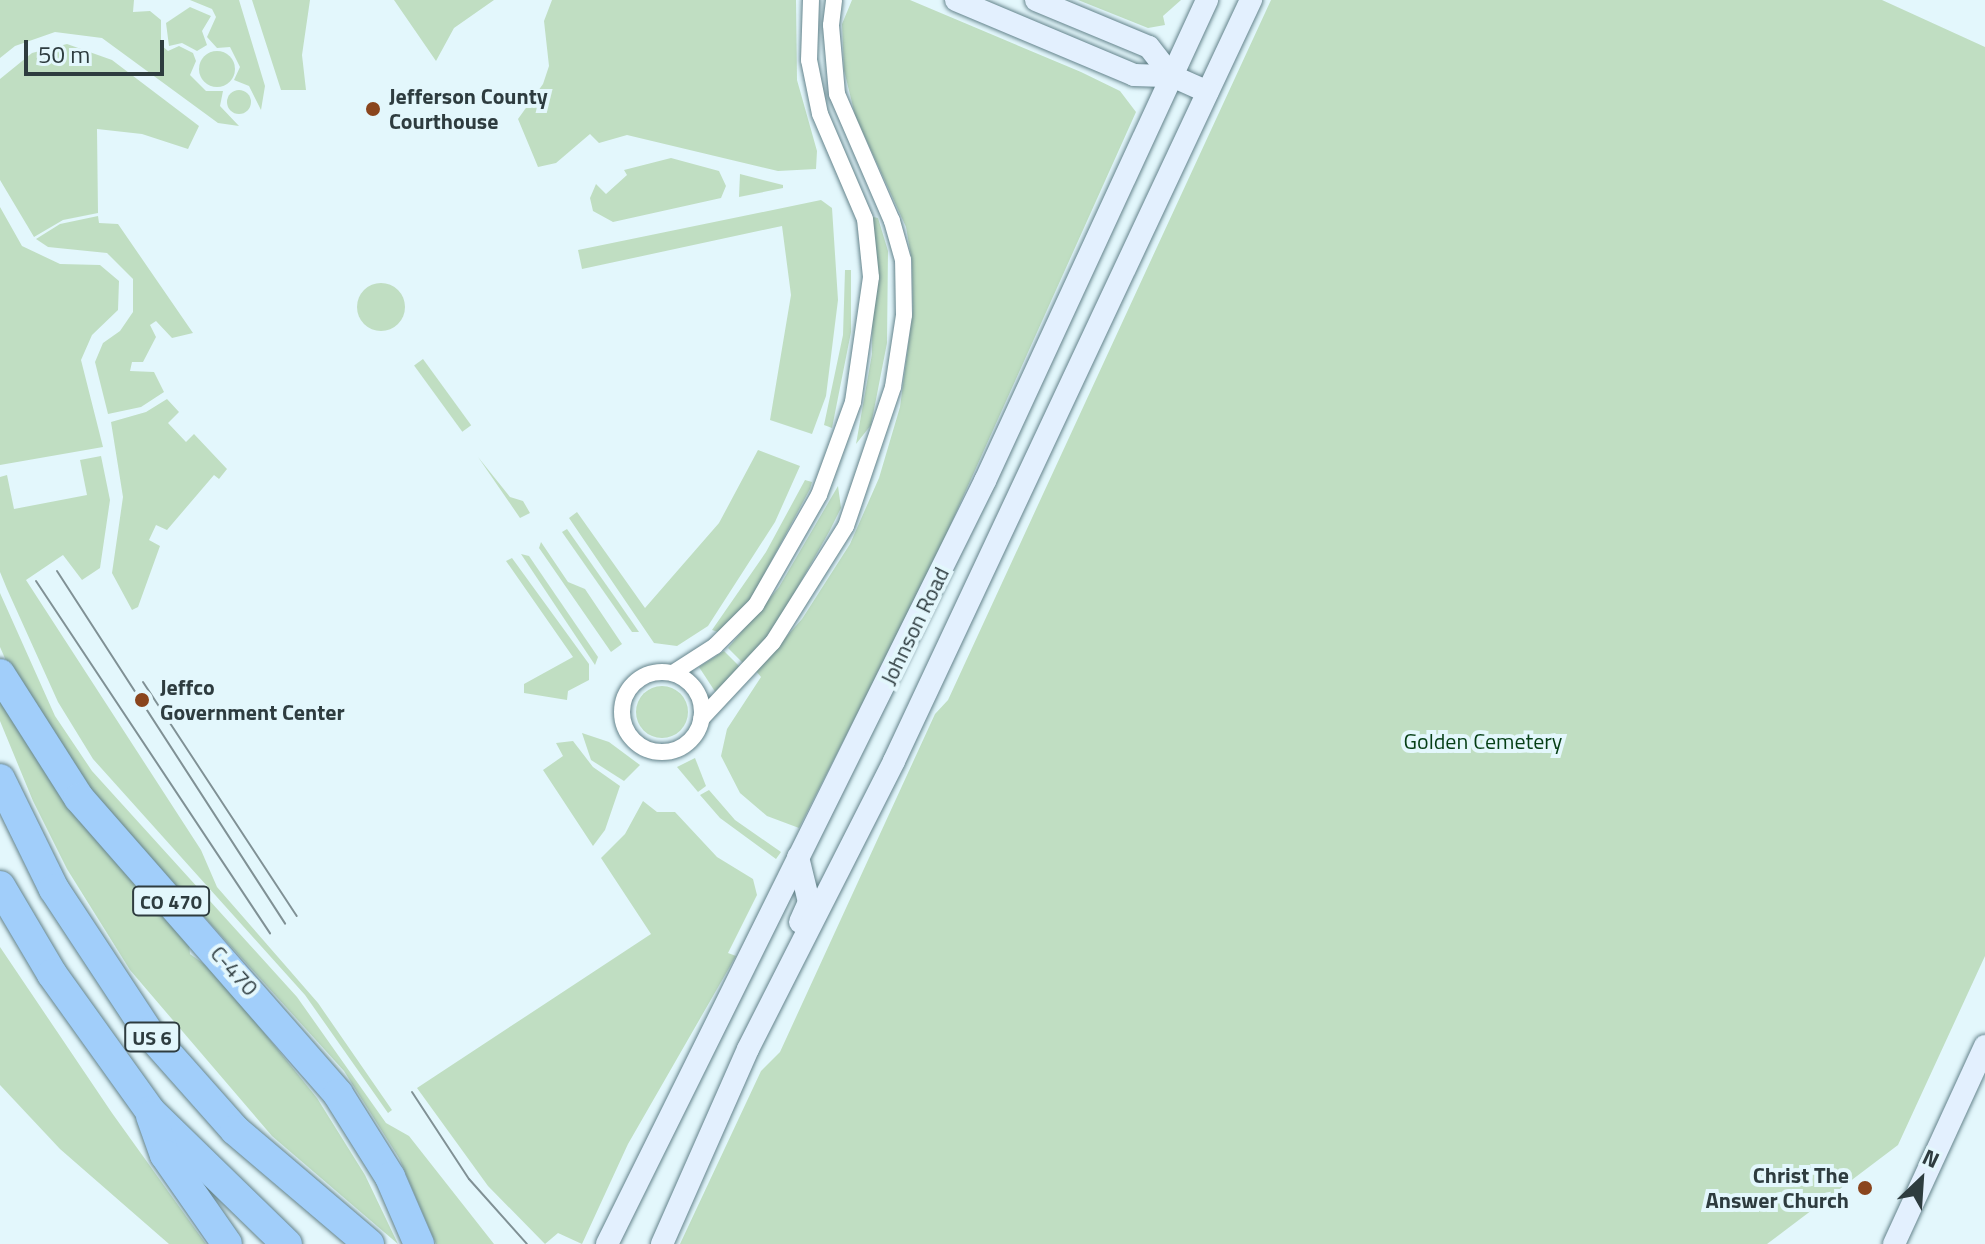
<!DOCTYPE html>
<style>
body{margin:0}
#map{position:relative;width:1985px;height:1244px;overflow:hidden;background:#e3f7fc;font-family:"Titillium Web",sans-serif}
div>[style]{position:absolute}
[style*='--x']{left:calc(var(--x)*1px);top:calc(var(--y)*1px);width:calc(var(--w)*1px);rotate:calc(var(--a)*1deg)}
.green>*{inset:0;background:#c0dec2;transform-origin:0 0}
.round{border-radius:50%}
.roads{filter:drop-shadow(0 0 2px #64838b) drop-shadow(0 0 2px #64838b)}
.street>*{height:16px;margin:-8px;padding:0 8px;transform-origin:8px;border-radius:8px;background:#fff}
.street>.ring{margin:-8px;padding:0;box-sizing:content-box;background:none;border:16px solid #fff;border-radius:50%}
.secondary>*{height:22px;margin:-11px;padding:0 11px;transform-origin:11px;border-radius:11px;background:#e3f0fe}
.highway>*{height:30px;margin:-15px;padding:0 15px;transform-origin:15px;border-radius:15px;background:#a1cefa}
.tram>*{height:2px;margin:-1px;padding:0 1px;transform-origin:1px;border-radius:1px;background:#809195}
.dots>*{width:22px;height:22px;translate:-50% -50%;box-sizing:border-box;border:4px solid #e3f7fc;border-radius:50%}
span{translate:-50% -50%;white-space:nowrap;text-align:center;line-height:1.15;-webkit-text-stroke:8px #e3f7fc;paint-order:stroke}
.shield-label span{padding:2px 6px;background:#e3f7fc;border:2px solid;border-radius:6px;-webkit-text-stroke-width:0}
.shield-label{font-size:20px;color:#2e3c3f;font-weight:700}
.poi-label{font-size:22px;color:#2e3c3f;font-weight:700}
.left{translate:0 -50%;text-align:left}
.right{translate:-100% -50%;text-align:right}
.street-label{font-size:22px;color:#2e3c3f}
.park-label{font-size:22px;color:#053e15}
.north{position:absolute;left:1881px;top:1140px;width:80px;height:80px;-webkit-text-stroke:6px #e3f7fc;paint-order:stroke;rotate:25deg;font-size:22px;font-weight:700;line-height:32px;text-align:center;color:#2e3c3f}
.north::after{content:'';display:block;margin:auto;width:28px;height:36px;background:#2e3c3f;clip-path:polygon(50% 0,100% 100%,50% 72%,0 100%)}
.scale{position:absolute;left:24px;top:40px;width:140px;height:36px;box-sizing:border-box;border:4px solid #2e3c3f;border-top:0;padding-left:10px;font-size:24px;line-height:28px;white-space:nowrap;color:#2e3c3f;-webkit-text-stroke:6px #e3f7fc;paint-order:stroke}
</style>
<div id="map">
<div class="green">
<div style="clip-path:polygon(0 0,134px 0,133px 12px,150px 11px,161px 20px,161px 45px,168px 51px,179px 46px,193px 53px,196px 61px,190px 75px,206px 91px,223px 91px,220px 106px,239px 126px,218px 123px,102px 38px,55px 32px,15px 46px,0 58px)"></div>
<div style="clip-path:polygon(190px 0,239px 0,265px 86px,261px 110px,249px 86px,234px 80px,240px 67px,230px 47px,217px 48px,207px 37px,216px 17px,212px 9px)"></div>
<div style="clip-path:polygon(252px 0,310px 0,302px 55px,306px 90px,281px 90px)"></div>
<div style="clip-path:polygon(394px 0,494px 0,454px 28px,436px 61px)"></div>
<div style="clip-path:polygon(552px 0,796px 0,797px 80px,817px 151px,816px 169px,778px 171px,627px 135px,599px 143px,590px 134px,556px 163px,538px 167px,518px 119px,543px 84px,549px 66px,544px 21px)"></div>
<div style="clip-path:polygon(852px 0,910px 0,1081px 72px,1120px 91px,1136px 112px,932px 566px,799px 828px,767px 816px,740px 793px,721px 756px,727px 729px,761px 677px,756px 671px,802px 619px,850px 544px,879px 478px,900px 407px,913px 310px,912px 262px,906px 227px,855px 115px,844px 70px,842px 24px)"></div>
<div style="clip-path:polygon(1078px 0,1181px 0,1163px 16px,1165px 25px,1148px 28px)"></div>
<div style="clip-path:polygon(1271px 0,1882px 0,1985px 47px,1985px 956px,1898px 1145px,1767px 1244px,680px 1244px,761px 1071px,780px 1052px,935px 714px,948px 700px)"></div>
<div style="clip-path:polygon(190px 7px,211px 16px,202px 31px,207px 45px,197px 51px,182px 43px,169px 46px,166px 23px)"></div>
<div style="clip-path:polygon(67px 44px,112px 60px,199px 126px,188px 149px,142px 134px,97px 129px,98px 213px,63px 220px,34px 237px,0 180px,0 79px,32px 53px)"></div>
<div class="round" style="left:199px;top:51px;width:36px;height:36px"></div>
<div class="round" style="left:227px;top:90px;width:24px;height:24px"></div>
<div style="clip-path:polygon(671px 158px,719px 171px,726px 186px,721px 198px,613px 222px,593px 211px,590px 198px,596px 184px,606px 194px,627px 175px,624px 170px)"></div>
<div style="clip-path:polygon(740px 174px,783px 185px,783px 188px,739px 197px)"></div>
<div style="clip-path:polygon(821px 200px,832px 208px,838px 300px,826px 396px,812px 434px,770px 420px,791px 295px,782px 226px,582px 269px,578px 250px)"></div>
<div style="clip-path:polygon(0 207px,22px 246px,60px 264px,100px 265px,119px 281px,118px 310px,92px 335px,81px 360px,103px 447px,0 465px)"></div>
<div style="clip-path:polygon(98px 216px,99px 223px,118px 224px,193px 333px,172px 338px,156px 321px,150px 325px,156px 337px,143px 362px,132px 362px,130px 371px,154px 372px,164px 392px,141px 407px,108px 414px,95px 362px,103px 343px,120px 331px,133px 312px,133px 279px,107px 253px,48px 247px,36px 239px,60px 224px)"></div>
<div style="clip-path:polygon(873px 217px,878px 218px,888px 251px,887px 343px,871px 425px,856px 444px,872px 354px)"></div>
<div style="clip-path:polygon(845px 270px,851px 270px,851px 332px,832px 428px,824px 425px,843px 335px)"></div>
<div class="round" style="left:357px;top:283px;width:48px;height:48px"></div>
<div style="left:423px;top:359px;width:82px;height:11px;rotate:54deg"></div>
<div style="clip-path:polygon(167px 399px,179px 412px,168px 423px,186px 442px,194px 434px,227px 469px,219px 479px,214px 475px,167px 530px,156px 525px,149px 540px,160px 546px,138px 607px,132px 610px,112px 573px,123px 497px,111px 422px,146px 412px)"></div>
<div style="clip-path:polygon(758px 450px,800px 466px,775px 522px,708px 626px,677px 646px,654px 643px,569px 518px,577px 512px,645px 608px,719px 523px)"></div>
<div style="clip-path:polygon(101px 456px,110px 500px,100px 568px,82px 580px,63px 555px,26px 580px,201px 850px,217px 887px,318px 1003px,392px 1110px,388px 1113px,305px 995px,93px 759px,58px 702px,7px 589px,0 572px,0 477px,7px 475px,14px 509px,87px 495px,80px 460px)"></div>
<div style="clip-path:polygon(478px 457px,510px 497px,523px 501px,530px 513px,520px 518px)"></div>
<div style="clip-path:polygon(805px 480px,812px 482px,810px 489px,747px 606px,718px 632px,712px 630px,766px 552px)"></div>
<div style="clip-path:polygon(838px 486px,841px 508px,829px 532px,771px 634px,743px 663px,728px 648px,779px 587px)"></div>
<div style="clip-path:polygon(567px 529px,619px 603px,639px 632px,632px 632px,562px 532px)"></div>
<div style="clip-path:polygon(541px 542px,568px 582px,585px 589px,622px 644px,611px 652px,539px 548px)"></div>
<div style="clip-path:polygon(521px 554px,529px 556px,598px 657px,595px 665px)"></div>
<div style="clip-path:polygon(512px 558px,589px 664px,589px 680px,568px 691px,567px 700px,524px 693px,524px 684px,573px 657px,506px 561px)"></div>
<div style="clip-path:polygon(0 593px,55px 716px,92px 771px,297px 997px,386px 1123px,409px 1136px,494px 1244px,436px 1244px,399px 1158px,344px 1071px,92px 793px,11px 672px,0 647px)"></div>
<div style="clip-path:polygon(724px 651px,740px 667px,716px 693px,699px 667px)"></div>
<div class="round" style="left:636px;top:686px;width:52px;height:52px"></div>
<div style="clip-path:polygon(0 698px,189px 944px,190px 954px,215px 972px,317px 1098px,365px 1175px,398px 1244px,272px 1136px,130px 970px,67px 869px,33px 801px,0 721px)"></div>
<div style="clip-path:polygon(582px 733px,609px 742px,640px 765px,624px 781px,591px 760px)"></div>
<div style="clip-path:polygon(573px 741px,593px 767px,620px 786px,605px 830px,593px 846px,543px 770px,563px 756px,556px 743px)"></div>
<div style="clip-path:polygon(695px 758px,706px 786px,698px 792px,677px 767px)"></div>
<div style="clip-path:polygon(709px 790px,735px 820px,781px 852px,776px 859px,720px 818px,700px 795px)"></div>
<div style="clip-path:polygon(643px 801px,657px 812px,675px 812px,717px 857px,753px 879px,757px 895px,728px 953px,736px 956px,628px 1144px,582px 1244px,558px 1233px,545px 1244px,488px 1186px,417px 1088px,651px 934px,601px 858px,625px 834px)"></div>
<div style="clip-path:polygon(0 947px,112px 1113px,206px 1244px,169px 1244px,60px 1149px,0 1085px)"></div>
</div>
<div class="roads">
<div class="street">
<div class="ring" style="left:622px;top:672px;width:64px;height:64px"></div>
<div style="--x:673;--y:673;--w:50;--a:-32.7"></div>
<div style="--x:715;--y:646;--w:58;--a:-45"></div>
<div style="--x:756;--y:605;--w:127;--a:-60.2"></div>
<div style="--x:819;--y:495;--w:99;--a:-69.9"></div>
<div style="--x:853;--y:402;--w:126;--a:-81.8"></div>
<div style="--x:871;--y:277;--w:58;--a:-95.9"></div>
<div style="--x:865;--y:219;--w:114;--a:-113.2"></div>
<div style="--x:820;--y:114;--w:55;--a:-101.5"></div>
<div style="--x:809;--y:60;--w:60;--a:-88.1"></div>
<div style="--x:701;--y:719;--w:105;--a:-46.9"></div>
<div style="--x:773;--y:642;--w:137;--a:-57.8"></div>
<div style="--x:846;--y:526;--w:147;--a:-71.3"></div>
<div style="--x:893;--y:387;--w:73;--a:-81.3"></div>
<div style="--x:904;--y:315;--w:55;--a:-91"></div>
<div style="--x:903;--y:260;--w:41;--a:-105.8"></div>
<div style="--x:892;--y:221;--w:138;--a:-113.4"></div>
<div style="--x:837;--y:94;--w:69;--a:-95"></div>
<div style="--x:831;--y:25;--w:25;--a:-83"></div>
</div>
<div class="secondary">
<div style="--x:956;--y:0;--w:193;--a:22.8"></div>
<div style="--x:1134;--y:75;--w:38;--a:2"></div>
<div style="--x:1172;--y:76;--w:39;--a:24"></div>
<div style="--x:1036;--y:0;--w:122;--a:22.6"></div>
<div style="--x:1149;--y:47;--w:37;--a:52"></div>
<div style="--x:798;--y:857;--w:46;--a:76.3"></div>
<div style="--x:809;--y:902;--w:22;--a:114"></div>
<div style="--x:607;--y:1244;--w:852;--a:-63.65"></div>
<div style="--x:985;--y:481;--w:530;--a:-65.22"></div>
<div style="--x:662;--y:1244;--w:213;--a:-66.2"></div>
<div style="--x:748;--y:1049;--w:323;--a:-63.1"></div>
<div style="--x:894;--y:761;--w:841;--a:-64.87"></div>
<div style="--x:1894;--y:1244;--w:218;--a:-65.3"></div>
</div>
<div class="highway">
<div style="--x:0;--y:674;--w:147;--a:57.5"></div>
<div style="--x:79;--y:798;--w:393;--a:48.8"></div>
<div style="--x:338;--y:1094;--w:98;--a:57.9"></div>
<div style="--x:390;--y:1177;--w:73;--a:66.6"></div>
<div style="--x:0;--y:779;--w:123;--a:63.9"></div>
<div style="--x:54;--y:889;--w:173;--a:56.6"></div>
<div style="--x:149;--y:1033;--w:130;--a:48.4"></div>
<div style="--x:235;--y:1130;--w:176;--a:40.4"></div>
<div style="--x:0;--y:886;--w:102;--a:59.4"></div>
<div style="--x:52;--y:974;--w:168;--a:54.4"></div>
<div style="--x:150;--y:1111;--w:191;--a:44.2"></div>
<div style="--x:151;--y:1116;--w:41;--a:70.3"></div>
<div style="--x:165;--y:1155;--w:108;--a:55.1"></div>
</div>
</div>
<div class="tram">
<div style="--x:57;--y:571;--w:420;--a:57.1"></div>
<div style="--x:36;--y:581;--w:423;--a:56.4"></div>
<div style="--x:143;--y:682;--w:280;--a:56.7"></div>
<div style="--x:412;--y:1092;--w:104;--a:56.8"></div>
<div style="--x:469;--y:1179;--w:87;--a:48.3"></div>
</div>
<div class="dots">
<div style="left:373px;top:109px;background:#8a451d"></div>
<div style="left:142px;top:700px;background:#8a451d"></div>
<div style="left:1865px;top:1188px;background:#8a451d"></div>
</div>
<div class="shield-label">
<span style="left:171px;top:901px">CO 470</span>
<span style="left:152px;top:1037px">US 6</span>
</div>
<div class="poi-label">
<span class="left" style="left:389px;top:109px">Jefferson County<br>Courthouse</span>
<span class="left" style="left:160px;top:700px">Jeffco<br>Government Center</span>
<span class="right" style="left:1849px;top:1188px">Christ The<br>Answer Church</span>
</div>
<div class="street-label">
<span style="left:915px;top:626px;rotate:-64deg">Johnson Road</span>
<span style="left:234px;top:971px;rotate:48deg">C-470</span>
</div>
<div class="park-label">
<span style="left:1483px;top:742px">Golden Cemetery</span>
</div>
<div class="north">N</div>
<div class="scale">50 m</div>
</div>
